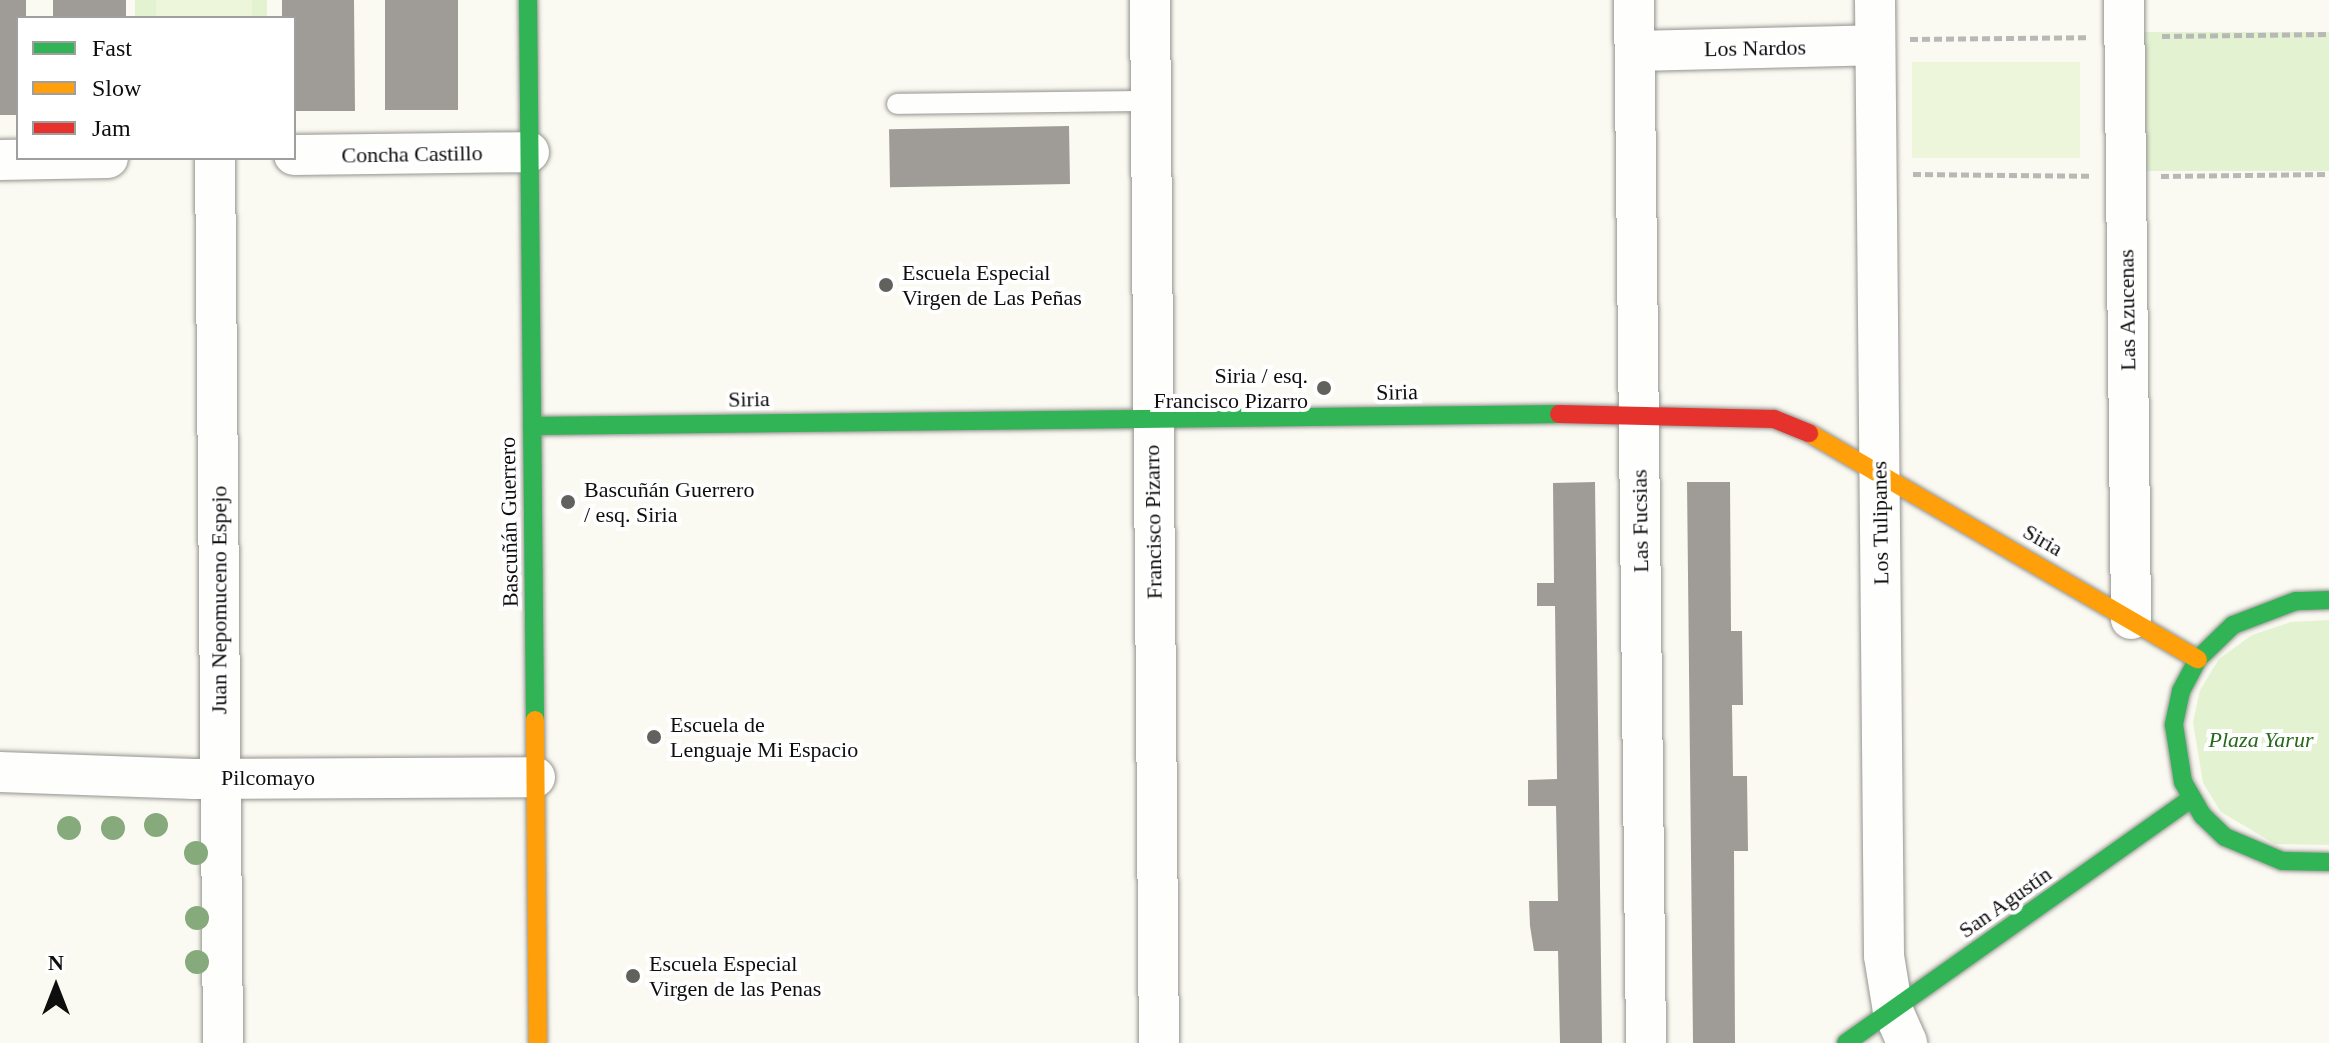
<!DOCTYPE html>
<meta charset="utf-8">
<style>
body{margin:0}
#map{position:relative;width:2329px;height:1043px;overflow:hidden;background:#fbfaf2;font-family:"Times New Roman",serif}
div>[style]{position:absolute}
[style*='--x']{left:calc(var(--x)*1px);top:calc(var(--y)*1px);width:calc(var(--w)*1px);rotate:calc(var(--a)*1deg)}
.green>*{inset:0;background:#e3f2d1;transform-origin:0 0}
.pitch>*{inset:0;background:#edf6db;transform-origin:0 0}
.building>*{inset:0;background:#9f9c98;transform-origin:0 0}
.path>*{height:5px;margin-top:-2.5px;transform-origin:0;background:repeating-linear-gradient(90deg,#b8b8b6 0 8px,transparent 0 12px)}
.roads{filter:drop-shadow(0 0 2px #959491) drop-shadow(0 0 2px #959491)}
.lane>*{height:20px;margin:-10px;padding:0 10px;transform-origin:10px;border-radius:10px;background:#fefefd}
.street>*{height:40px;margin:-20px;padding:0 20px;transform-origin:20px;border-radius:20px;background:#fefefd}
.fast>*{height:18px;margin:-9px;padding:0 9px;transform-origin:9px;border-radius:9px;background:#30b455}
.slow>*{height:18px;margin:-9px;padding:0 9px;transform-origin:9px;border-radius:9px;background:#ff9f0a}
.jam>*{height:18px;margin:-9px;padding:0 9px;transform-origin:9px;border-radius:9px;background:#e5322d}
.trees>*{width:24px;height:24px;margin:-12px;border-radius:50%;background:#86aa7c}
.dots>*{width:22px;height:22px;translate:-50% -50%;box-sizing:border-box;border:4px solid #fff;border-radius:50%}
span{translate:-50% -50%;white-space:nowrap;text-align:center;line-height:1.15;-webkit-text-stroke:8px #fff;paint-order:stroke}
.street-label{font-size:22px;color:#0e0e0e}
.poi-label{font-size:22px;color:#0e0e0e}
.left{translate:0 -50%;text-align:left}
.right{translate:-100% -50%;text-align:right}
.park-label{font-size:22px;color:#26691b;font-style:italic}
.legend{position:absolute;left:16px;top:16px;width:280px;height:144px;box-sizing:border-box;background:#fff;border:2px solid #9f9f9f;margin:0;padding:10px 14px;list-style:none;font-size:24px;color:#0e0e0e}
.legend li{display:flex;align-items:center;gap:16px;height:40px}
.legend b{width:40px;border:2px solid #9f9f9f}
.north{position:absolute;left:16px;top:947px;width:80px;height:80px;-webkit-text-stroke:6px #fff;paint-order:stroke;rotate:0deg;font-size:22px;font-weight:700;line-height:32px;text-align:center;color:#0e0e0e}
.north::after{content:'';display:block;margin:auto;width:28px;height:36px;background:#0e0e0e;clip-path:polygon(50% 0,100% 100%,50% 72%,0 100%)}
</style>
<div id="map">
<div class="green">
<div style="left:135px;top:0;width:132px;height:18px"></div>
<div style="left:2329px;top:32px;width:139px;height:185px;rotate:90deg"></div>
<div style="clip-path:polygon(2329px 620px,2329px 845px,2275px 844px,2221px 812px,2203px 783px,2193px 722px,2200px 690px,2219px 659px,2252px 635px,2291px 622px)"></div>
</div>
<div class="pitch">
<div style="left:156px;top:0;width:96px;height:18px"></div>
<div style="left:1912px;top:62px;width:168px;height:96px"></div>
</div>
<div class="building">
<div style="clip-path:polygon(0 0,26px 0,26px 18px,18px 18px,18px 115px,0 115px)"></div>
<div style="left:53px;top:0;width:73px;height:18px"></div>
<div style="clip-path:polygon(282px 0,354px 0,355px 111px,294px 111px,294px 18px,282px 18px)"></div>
<div style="left:385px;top:0;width:73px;height:110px"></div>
<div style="left:1069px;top:126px;width:58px;height:180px;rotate:89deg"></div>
<div style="clip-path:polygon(1595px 482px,1602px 1043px,1560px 1043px,1558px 951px,1534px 951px,1530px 926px,1529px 901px,1558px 901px,1556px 806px,1528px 806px,1528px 780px,1557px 779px,1555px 606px,1537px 606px,1537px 583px,1554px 583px,1553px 483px)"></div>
<div style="clip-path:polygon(1687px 482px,1730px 482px,1731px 631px,1742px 631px,1743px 705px,1732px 705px,1733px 776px,1747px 776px,1748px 851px,1734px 851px,1735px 1043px,1693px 1043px)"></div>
</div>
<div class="path">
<div style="--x:2162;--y:36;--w:167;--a:-0.7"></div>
<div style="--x:1910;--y:39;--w:178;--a:-0.6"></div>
<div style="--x:1913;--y:174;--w:178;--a:0.6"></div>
<div style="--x:2161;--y:176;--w:168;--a:-0.7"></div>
</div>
<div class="roads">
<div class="lane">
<div style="--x:897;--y:104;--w:253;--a:-0.7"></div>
</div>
<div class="street">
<div style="--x:1150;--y:0;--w:1043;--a:89.51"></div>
<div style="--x:1634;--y:0;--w:1043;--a:89.34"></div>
<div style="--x:1875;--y:0;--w:956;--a:89.46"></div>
<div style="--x:1884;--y:956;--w:56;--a:80.7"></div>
<div style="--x:1893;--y:1011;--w:35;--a:66"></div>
<div style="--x:2124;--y:0;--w:619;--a:89.35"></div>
<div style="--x:1635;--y:51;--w:240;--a:-1.4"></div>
<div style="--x:294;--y:155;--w:235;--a:-0.7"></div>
<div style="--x:215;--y:158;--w:885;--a:89.48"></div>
<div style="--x:0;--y:160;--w:108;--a:-1.1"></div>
<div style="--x:0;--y:772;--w:194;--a:2.1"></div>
<div style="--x:194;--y:779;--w:341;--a:-0.3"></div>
</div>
<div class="fast">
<div style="--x:528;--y:0;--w:720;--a:89.44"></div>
<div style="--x:532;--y:426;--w:1027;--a:-0.67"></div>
<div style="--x:2329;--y:600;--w:33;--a:178"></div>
<div style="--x:2296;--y:601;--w:67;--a:159.1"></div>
<div style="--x:2233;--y:625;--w:49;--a:135.8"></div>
<div style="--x:2198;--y:659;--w:36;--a:118"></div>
<div style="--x:2181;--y:691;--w:35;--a:102"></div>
<div style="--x:2174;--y:725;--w:58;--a:81"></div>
<div style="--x:2183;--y:782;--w:39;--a:60"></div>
<div style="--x:2203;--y:816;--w:30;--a:44"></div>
<div style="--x:2225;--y:837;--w:62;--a:22.8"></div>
<div style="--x:2282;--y:861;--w:47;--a:1.2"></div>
<div style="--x:1846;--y:1043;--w:423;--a:-35.3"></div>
</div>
<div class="slow">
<div style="--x:1809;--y:433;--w:450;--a:30.2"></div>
<div style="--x:535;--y:720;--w:323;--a:89.5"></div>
</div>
<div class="jam">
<div style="--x:1559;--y:414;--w:215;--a:1.3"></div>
<div style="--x:1774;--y:419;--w:38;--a:22"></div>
</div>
</div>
<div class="trees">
<div style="left:156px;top:825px"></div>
<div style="left:69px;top:828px"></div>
<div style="left:113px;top:828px"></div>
<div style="left:196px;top:853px"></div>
<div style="left:197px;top:918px"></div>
<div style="left:197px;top:962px"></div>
</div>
<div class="dots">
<div style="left:886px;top:285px;background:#61615e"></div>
<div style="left:1324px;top:388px;background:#61615e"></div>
<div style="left:568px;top:502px;background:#61615e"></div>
<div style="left:654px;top:737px;background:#61615e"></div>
<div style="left:633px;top:976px;background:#61615e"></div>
</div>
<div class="street-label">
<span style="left:1755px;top:48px;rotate:-1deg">Los Nardos</span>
<span style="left:412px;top:154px;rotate:-1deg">Concha Castillo</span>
<span style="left:2127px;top:310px;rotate:-91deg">Las Azucenas</span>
<span style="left:1397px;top:392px;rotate:-1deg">Siria</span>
<span style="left:749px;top:399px;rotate:-1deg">Siria</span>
<span style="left:1640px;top:521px;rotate:-91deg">Las Fucsias</span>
<span style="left:509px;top:522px;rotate:-91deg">Bascuñán Guerrero</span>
<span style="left:1153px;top:522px;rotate:-91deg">Francisco Pizarro</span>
<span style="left:1880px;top:523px;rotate:-91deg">Los Tulipanes</span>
<span style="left:2043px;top:540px;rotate:30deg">Siria</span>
<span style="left:219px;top:600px;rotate:-90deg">Juan Nepomuceno Espejo</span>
<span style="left:268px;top:778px">Pilcomayo</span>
<span style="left:2005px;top:902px;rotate:-35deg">San Agustín</span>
</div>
<div class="poi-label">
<span class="left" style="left:902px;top:285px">Escuela Especial<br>Virgen de Las Peñas</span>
<span class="right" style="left:1308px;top:388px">Siria / esq.<br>Francisco Pizarro</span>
<span class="left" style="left:584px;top:502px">Bascuñán Guerrero<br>/ esq. Siria</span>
<span class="left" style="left:670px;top:737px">Escuela de<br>Lenguaje Mi Espacio</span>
<span class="left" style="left:649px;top:976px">Escuela Especial<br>Virgen de las Penas</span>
</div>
<div class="park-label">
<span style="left:2261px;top:740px">Plaza Yarur</span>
</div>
<ul class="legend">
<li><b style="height:10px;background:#30b455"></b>Fast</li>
<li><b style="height:10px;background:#ff9f0a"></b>Slow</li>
<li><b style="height:10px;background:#e5322d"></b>Jam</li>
</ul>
<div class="north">N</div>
</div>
